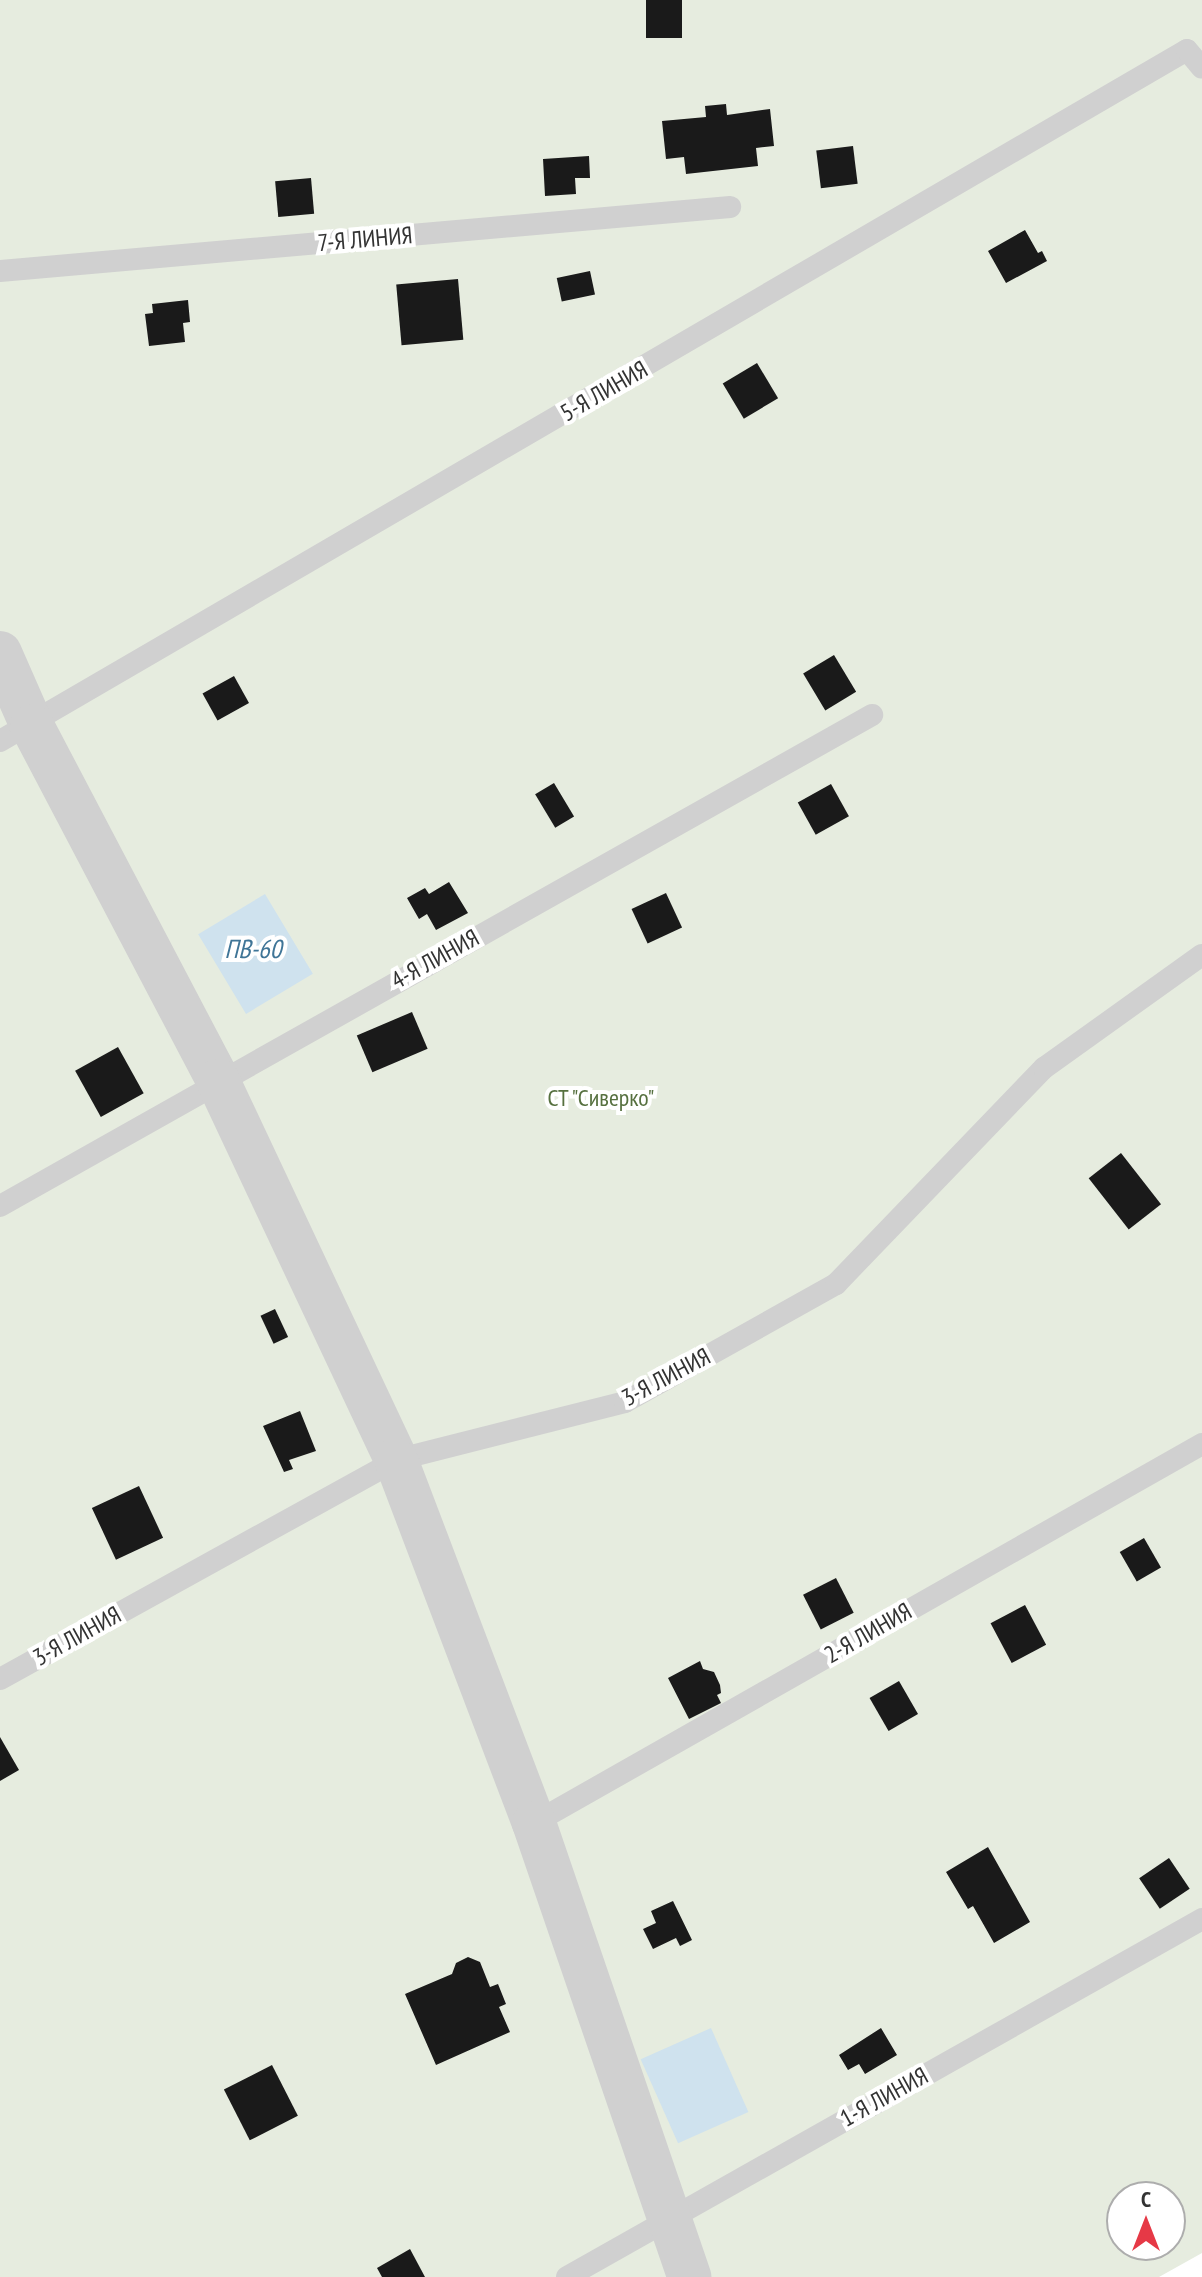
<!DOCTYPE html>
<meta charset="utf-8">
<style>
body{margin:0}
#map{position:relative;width:1202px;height:2277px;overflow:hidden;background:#fff;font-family:"PT Sans Narrow",sans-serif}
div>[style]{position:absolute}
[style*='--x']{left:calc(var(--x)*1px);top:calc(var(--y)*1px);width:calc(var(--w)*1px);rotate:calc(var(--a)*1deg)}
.green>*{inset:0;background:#e6ecdf}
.water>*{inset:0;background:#cfe2ee;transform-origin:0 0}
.building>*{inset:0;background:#1a1a1a;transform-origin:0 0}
.service>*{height:22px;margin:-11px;padding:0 11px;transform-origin:11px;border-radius:11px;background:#d0d0d0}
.minor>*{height:44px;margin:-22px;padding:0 22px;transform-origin:22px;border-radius:22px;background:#d0d0d0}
span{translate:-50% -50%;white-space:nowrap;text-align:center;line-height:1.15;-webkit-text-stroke:8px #fff;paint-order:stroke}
.street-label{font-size:24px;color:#333}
.park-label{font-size:24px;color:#56703f}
.water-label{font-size:26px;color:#3f7597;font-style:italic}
.north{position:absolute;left:1106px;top:2181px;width:80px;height:80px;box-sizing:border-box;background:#fff;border:2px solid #adadad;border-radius:50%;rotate:0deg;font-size:22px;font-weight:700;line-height:32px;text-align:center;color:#333}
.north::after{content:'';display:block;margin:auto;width:28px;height:36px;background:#e63946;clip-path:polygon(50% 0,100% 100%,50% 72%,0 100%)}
</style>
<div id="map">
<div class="green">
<div style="clip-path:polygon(evenodd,0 0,1202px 0,1202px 2253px,1159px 2277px,0 2277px,0 0,1122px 2197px,1170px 2197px,1170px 2245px,1122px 2245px,1122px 2197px)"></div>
</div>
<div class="water">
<div style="left:265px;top:894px;width:93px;height:78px;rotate:59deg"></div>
<div style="left:711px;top:2028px;width:92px;height:77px;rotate:66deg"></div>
</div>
<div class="building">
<div style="left:646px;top:0;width:36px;height:38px"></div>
<div style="clip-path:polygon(726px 104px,727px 115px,770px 109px,774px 146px,756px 148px,758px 166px,686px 174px,684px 157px,666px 159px,662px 121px,706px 117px,705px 106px)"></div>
<div style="left:853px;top:146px;width:38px;height:37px;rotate:83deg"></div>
<div style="clip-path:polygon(589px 156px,590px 178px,575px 178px,576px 194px,545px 196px,543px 159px)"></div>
<div style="left:311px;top:178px;width:36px;height:36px;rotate:85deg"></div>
<div style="clip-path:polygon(1025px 230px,1038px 253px,1042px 251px,1047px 261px,1006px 283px,988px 251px)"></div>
<div style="left:590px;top:271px;width:24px;height:34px;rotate:78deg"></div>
<div style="left:458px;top:279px;width:61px;height:62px;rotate:85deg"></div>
<div style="clip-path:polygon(188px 300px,190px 322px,183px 323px,185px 342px,149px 346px,145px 314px,153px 313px,152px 304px)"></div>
<div style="left:757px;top:363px;width:41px;height:40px;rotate:59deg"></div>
<div style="left:834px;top:655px;width:43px;height:36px;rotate:59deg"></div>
<div style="left:234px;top:676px;width:31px;height:36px;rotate:61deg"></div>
<div style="left:554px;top:783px;width:39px;height:22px;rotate:59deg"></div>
<div style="left:831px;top:784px;width:37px;height:38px;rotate:61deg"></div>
<div style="clip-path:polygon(449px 882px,468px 913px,436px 930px,427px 914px,419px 919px,407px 898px,425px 888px,429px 894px)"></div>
<div style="left:666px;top:893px;width:38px;height:38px;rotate:65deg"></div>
<div style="left:412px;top:1012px;width:40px;height:60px;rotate:67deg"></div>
<div style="left:118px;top:1047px;width:53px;height:49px;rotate:61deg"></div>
<div style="left:1121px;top:1153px;width:65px;height:41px;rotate:52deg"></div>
<div style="left:275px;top:1309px;width:31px;height:16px;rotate:65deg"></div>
<div style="clip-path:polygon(300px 1411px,316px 1451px,289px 1460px,293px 1469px,284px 1472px,263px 1426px)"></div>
<div style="left:139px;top:1486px;width:57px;height:52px;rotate:65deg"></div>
<div style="left:1144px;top:1538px;width:34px;height:28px;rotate:60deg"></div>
<div style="left:836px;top:1578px;width:39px;height:37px;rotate:63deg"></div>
<div style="left:1025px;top:1605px;width:45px;height:39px;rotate:62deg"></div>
<div style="clip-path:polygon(700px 1661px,703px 1669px,714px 1672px,720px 1685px,721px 1693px,717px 1695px,721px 1703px,689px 1719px,668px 1678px)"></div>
<div style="left:899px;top:1681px;width:38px;height:34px;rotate:60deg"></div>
<div style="clip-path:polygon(0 1737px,19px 1770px,0 1781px)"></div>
<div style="clip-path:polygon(988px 1847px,1030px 1922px,994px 1943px,973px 1906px,968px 1909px,946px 1872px)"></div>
<div style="left:1169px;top:1858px;width:37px;height:36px;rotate:56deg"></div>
<div style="clip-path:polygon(673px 1901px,692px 1940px,680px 1946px,676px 1938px,653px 1949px,643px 1929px,656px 1923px,651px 1911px)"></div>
<div style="clip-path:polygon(468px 1957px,480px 1962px,490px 1987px,498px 1984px,506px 2004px,499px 2007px,510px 2032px,436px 2065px,405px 1994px,452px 1974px,456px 1963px)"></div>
<div style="clip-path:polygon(881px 2028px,897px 2055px,865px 2074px,859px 2064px,848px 2070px,839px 2055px)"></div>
<div style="left:272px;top:2065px;width:57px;height:54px;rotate:63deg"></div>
<div style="clip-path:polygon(410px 2249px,425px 2277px,382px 2277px,377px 2268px)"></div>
</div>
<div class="service">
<div style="--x:0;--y:271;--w:733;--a:-5.01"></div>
<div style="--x:0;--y:741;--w:1373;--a:-30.21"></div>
<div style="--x:1187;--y:50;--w:23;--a:50"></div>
<div style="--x:0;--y:1206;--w:1001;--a:-29.38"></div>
<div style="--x:0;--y:1679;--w:453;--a:-28.9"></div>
<div style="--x:396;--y:1460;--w:236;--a:-14.2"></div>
<div style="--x:625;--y:1402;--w:242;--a:-29.2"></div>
<div style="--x:836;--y:1284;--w:300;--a:-46.1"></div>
<div style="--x:1044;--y:1068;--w:194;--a:-35.6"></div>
<div style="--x:534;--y:1823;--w:768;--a:-29.57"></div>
<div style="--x:567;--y:2277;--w:729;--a:-29.41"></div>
</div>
<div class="minor">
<div style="--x:0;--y:653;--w:80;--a:66.3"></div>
<div style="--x:32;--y:726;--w:401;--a:62.3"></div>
<div style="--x:218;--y:1081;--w:419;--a:64.8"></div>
<div style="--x:396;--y:1460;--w:388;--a:69.2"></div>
<div style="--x:534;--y:1823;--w:480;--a:71.1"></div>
</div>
<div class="street-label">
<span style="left:365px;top:239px;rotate:-5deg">7-Я ЛИНИЯ</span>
<span style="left:604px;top:391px;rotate:-30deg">5-Я ЛИНИЯ</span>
<span style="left:435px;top:959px;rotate:-29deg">4-Я ЛИНИЯ</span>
<span style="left:666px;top:1377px;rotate:-28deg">3-Я ЛИНИЯ</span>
<span style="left:868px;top:1633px;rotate:-30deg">2-Я ЛИНИЯ</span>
<span style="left:77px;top:1636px;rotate:-29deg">3-Я ЛИНИЯ</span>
<span style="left:884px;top:2097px;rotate:-29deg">1-Я ЛИНИЯ</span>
</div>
<div class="park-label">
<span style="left:601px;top:1098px">СТ "Сиверко"</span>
</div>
<div class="water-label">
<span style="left:253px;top:949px">ПВ-60</span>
</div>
<div class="north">С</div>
</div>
